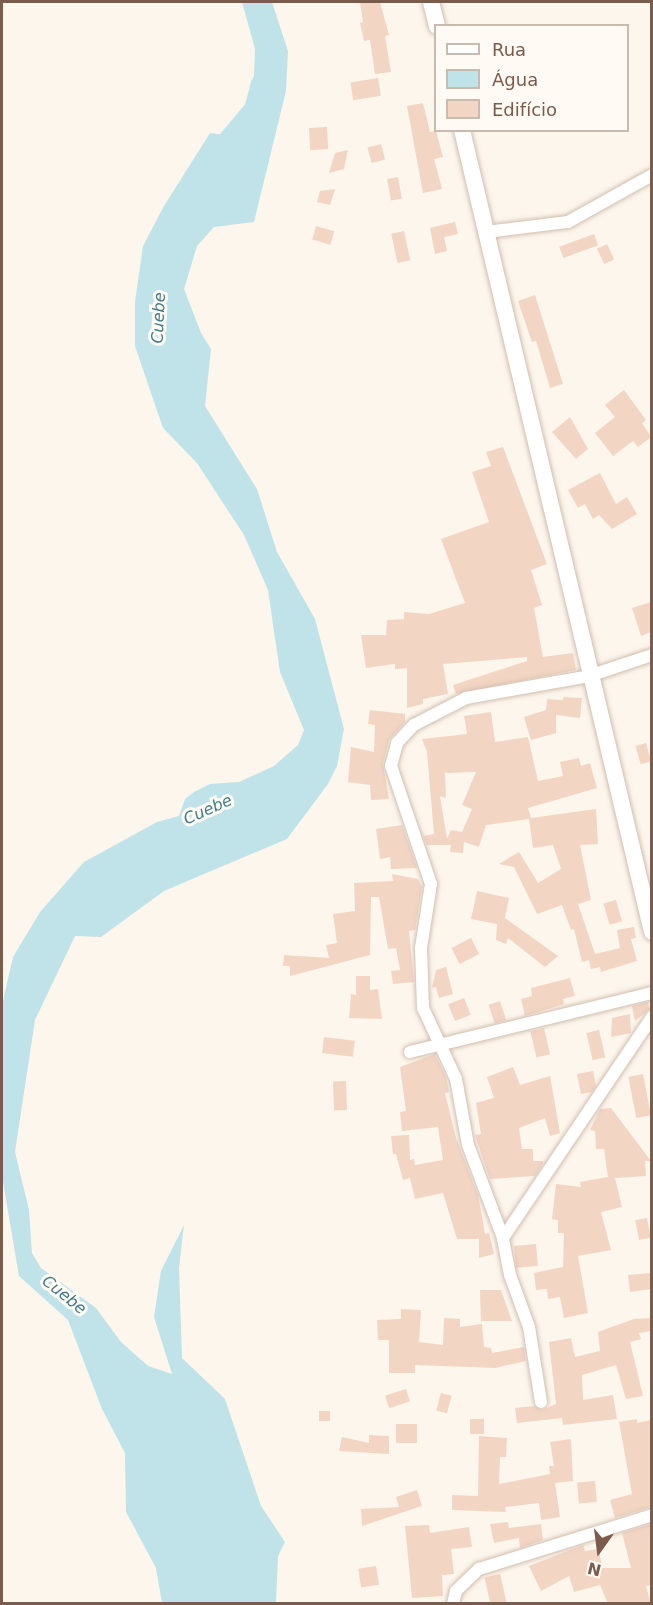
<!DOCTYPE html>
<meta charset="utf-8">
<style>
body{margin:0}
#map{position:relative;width:653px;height:1605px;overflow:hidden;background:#fdf6ec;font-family:"DejaVu Sans",sans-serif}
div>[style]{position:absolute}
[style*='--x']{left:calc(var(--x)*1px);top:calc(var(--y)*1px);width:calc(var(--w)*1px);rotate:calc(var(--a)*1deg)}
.water>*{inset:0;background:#bfe3e8}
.river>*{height:24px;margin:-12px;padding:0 12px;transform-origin:12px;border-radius:12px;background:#bfe3e8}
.building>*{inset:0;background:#f3d5c3;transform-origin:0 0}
.roads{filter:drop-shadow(0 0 2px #d1beb0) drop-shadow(0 0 2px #d1beb0)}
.minor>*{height:12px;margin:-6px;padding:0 6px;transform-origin:6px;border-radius:6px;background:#fff}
.secondary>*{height:16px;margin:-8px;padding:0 8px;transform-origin:8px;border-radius:8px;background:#fff}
span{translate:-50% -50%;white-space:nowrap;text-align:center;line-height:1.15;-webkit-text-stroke:6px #fffaf3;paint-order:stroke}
.water-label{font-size:16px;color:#437c86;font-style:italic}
.frame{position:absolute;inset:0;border:3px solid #7a5c4d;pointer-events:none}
.legend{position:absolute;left:434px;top:24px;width:195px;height:108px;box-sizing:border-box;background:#fffaf3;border:2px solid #cabbb1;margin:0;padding:8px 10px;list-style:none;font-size:18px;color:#7a5c4d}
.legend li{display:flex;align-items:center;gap:12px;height:30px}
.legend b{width:30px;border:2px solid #cabbb1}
.north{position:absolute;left:569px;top:1521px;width:60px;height:60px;-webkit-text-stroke:4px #fffaf3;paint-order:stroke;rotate:194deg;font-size:16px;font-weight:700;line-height:24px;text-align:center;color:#7a5c4d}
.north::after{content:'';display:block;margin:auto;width:21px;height:27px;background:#7a5c4d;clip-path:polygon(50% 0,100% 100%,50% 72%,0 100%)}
</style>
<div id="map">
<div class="water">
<div style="clip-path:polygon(242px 2px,272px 2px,288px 51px,286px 91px,254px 222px,214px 227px,197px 246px,184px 289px,201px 333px,211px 349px,205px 406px,257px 489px,277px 552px,315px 619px,344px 729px,337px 766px,328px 784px,287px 839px,164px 891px,101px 937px,75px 936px,35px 1020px,15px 1152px,29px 1210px,32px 1253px,41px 1268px,96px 1308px,121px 1342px,148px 1366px,172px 1374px,154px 1317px,161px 1271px,184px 1225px,179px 1268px,182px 1358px,225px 1399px,261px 1506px,285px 1542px,278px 1556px,276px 1603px,162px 1603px,156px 1568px,126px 1512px,125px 1453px,102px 1409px,68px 1320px,19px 1276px,2px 1176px,2px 1005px,13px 957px,40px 912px,84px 862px,157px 822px,179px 816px,185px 799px,194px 792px,210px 784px,239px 782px,274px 766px,298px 745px,304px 730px,280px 672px,268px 590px,244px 535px,197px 463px,163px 428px,135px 346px,135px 302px,143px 246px,164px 206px,210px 133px,244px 137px,252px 130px,255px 49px)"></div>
</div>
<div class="river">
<div style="--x:213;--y:161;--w:67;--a:-49.9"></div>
<div style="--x:256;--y:110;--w:27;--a:-75"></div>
</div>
<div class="building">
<div style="clip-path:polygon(360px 2px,380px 2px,389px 35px,385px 36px,391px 72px,375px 74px,370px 40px,364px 41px,360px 23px,363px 22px)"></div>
<div style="left:378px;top:78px;width:18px;height:28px;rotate:81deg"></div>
<div style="clip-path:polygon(423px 103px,430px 132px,436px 131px,443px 157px,434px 159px,442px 189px,423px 193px,407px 106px)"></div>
<div style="left:327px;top:127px;width:22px;height:18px;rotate:87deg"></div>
<div style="left:381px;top:144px;width:16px;height:14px;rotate:75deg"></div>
<div style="clip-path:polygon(348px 150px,344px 169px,329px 173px,335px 153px)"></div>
<div style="left:398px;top:177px;width:22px;height:11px;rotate:80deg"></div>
<div style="clip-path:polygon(335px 189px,330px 205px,317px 202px,320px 191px)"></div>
<div style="clip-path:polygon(455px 222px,458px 234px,444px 237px,447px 251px,435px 254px,430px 228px)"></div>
<div style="left:316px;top:226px;width:19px;height:14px;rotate:16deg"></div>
<div style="left:404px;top:231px;width:30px;height:13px;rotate:78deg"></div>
<div style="left:594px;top:234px;width:12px;height:37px;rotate:70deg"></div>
<div style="left:607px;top:244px;width:17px;height:11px;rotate:65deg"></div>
<div style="clip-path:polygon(535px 295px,563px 384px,550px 388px,536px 341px,532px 342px,518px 301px)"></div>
<div style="clip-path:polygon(624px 390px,646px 420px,642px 423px,651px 437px,638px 447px,633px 441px,613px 456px,595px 433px,615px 417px,605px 405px)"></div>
<div style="clip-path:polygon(570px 417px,588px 449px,576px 459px,552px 432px)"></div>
<div style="clip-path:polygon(503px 447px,547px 564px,531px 570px,542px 605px,534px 608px,543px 657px,573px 653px,576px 670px,456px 694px,453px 685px,527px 661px,527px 657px,443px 664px,448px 694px,423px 699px,423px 704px,407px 708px,407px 668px,395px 669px,395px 664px,366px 668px,361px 635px,386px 635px,387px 620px,404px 619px,404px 612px,429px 614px,465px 603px,441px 539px,489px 522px,472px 472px,491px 466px,486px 452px)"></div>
<div style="clip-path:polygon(600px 473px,616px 504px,627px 497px,637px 514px,612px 529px,599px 515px,593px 519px,585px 504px,578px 508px,568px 490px)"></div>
<div style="clip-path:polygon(651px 602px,651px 632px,641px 636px,632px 608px)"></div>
<div style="clip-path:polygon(563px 697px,582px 698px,580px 718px,556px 715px,556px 733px,531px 740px,524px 717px,546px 710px,547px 699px,563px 700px)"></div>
<div style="clip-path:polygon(370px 710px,405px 714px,405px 722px,389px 740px,383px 764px,389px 799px,371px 800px,370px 785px,348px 782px,351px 747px,374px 752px,375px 725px,368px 724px)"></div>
<div style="clip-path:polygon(evenodd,491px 712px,495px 742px,528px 737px,538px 781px,563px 776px,560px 762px,579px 758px,581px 766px,590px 763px,597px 788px,528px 808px,531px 818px,596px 809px,598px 844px,580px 845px,591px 900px,578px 904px,595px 954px,620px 948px,617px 930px,634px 927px,636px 938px,631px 939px,637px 961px,601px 972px,600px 967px,591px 969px,589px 960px,582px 962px,574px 929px,571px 930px,562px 905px,537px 914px,514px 867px,499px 864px,519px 852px,538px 883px,561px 869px,553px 845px,533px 848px,529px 819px,486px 825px,479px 847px,464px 842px,463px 853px,450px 852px,451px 845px,427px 845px,423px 836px,434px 834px,427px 752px,422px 739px,467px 734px,464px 716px,491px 712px,476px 772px,462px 805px,472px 809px,462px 832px,451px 830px,447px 839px,440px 796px,446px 798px,445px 773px,476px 772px)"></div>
<div style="left:646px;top:743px;width:19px;height:11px;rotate:74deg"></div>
<div style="clip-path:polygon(402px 825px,417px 868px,391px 869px,390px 857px,380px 859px,376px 829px)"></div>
<div style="clip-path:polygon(392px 874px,418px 879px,422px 887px,415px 930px,409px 931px,414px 982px,393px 984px,391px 971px,400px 970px,396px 948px,388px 949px,379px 897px,371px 897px,370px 955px,290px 976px,290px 966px,283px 966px,284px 955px,329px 958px,326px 945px,337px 943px,333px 914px,355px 911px,354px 883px,393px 881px)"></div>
<div style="clip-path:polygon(477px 891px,509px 898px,505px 918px,558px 956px,545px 967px,508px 938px,506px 944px,496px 940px,497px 924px,471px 919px)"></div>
<div style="left:616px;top:900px;width:22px;height:13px;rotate:74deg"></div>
<div style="left:471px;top:938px;width:18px;height:22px;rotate:63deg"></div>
<div style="clip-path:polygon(446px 967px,453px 994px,439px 998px,436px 987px,432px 988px,436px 970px)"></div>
<div style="clip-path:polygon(356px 976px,370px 976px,370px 990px,378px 989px,382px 1019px,349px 1018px,351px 994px,356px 995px)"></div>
<div style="clip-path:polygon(570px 978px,575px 996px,563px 999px,564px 1004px,525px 1016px,521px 999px,532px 996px,531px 988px)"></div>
<div style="left:464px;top:998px;width:18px;height:17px;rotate:68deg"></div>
<div style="left:500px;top:1001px;width:20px;height:12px;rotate:72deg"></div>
<div style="clip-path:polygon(648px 1002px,650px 1009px,635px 1021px,632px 1006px)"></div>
<div style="clip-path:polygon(630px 1014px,631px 1033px,611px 1037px,612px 1018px)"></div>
<div style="left:544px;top:1028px;width:27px;height:14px;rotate:77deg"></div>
<div style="left:599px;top:1030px;width:28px;height:13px;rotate:77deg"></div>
<div style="left:324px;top:1037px;width:31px;height:16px;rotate:7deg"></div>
<div style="clip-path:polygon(435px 1054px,446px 1077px,449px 1092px,445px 1093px,456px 1138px,478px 1195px,485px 1234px,489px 1233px,494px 1254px,479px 1258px,479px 1239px,457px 1239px,443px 1193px,415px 1199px,410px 1178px,403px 1180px,396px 1154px,393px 1154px,391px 1136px,409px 1135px,410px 1160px,414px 1159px,415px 1165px,443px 1160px,438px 1127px,402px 1131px,400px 1112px,406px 1111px,400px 1067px)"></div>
<div style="clip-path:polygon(513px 1067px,520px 1085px,550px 1076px,560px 1133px,550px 1136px,545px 1118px,519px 1128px,522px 1149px,533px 1149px,533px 1161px,543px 1161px,543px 1164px,535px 1176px,490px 1179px,475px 1135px,481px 1134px,476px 1103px,494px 1098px,487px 1077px)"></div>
<div style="clip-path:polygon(593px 1071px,596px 1086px,592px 1092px,581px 1094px,577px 1074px)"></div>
<div style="left:643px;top:1074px;width:42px;height:15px;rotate:79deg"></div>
<div style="left:346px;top:1081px;width:29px;height:13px;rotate:88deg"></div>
<div style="clip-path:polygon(611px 1108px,651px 1161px,645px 1161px,646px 1176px,615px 1178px,622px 1207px,601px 1212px,611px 1250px,578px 1256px,588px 1313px,564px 1318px,560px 1297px,548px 1299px,547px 1289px,536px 1290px,534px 1273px,563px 1267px,564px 1233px,558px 1233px,558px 1220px,552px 1219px,556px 1184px,581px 1187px,580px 1182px,608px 1177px,604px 1149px,596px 1149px,595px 1131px,590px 1130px,600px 1109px)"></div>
<div style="left:647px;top:1218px;width:20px;height:12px;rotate:79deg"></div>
<div style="left:536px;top:1244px;width:22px;height:22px;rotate:85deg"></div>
<div style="clip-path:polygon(651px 1273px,651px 1289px,630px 1292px,628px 1275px)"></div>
<div style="clip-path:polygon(480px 1290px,501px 1290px,512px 1321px,481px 1321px)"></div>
<div style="clip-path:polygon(401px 1309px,421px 1310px,419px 1342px,443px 1345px,444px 1318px,460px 1319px,460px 1327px,482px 1324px,484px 1347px,491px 1348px,492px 1353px,524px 1347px,526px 1361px,495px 1368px,415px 1365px,415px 1373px,389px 1373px,389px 1340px,378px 1340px,377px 1320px,401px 1319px)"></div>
<div style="clip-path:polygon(651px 1318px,651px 1331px,639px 1333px,641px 1339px,630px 1342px,643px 1396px,626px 1399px,616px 1365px,582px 1375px,583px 1400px,613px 1395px,617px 1419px,563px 1425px,562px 1418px,517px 1423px,515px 1408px,534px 1406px,542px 1410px,556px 1404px,549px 1342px,571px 1338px,575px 1357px,600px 1351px,598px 1332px,634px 1319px)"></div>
<div style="left:406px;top:1389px;width:13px;height:22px;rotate:72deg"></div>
<div style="left:441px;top:1393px;width:11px;height:18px;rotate:15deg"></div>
<div style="left:319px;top:1411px;width:11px;height:10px"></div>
<div style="left:470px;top:1419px;width:14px;height:15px"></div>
<div style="clip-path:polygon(637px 1419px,637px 1423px,651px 1420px,651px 1507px,615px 1518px,610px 1500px,632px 1494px,619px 1422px)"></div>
<div style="left:417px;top:1424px;width:19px;height:21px;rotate:90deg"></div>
<div style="clip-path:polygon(369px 1435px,389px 1436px,389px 1454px,339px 1451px,342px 1437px,369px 1443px)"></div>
<div style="clip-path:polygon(479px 1436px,507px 1438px,506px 1457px,500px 1457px,499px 1484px,550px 1474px,549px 1466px,554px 1466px,550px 1442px,571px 1439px,573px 1481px,555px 1483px,560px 1517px,541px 1520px,539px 1503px,505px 1507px,506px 1512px,452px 1510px,452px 1495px,478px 1496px)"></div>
<div style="left:595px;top:1481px;width:21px;height:18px;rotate:85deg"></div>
<div style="clip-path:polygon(417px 1490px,422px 1506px,362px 1526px,361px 1509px,399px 1507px,396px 1497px)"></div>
<div style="clip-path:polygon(508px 1522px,509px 1528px,541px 1524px,543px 1540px,520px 1548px,519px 1538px,494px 1543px,490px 1524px)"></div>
<div style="clip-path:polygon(651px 1524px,651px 1585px,646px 1586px,651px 1604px,608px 1604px,600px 1585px,574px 1592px,569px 1576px,541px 1591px,529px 1566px,583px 1545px,585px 1551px,599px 1549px,602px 1568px,631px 1568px,622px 1533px)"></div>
<div style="clip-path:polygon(429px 1525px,430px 1533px,469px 1527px,472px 1547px,451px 1549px,454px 1574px,442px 1575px,443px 1596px,412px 1598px,405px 1526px)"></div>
<div style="left:376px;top:1566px;width:19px;height:18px;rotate:81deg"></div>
<div style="left:500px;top:1574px;width:31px;height:16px;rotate:77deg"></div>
</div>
<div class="roads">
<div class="minor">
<div style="--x:486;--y:232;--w:83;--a:-7"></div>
<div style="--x:568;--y:222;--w:96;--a:-29.2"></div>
<div style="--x:410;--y:1052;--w:249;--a:-13.7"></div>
<div style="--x:503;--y:1238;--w:267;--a:-56"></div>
<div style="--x:541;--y:1402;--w:76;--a:-99.1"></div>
<div style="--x:529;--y:1327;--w:55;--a:-110.1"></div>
<div style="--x:510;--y:1275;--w:38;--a:-101"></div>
<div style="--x:503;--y:1238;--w:99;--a:-110.6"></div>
<div style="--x:468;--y:1145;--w:67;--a:-100.3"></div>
<div style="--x:456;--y:1079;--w:78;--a:-114.9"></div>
<div style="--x:423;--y:1008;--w:60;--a:-91.9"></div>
<div style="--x:421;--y:948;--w:65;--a:-81.1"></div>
<div style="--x:431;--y:884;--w:125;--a:-108.7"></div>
<div style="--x:391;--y:766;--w:24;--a:-75"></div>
<div style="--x:397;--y:743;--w:25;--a:-47"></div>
<div style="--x:414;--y:725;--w:59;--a:-27.4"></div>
<div style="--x:466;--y:698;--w:125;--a:-10.1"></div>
<div style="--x:589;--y:676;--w:66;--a:-18.4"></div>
<div style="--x:453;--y:1604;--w:13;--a:-77"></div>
<div style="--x:456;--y:1591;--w:32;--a:-44"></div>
<div style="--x:479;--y:1569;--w:181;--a:-17.3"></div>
</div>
<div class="secondary">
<div style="--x:431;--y:2;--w:25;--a:76"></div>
<div style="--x:462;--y:130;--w:824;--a:76.67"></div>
</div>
</div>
<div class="water-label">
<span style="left:159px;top:318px;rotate:-87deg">Cuebe</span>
<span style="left:208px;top:810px;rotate:-24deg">Cuebe</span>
<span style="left:64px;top:1295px;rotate:39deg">Cuebe</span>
</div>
<div class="frame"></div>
<ul class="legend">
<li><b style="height:8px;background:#fff"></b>Rua</li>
<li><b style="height:16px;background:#bfe3e8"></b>Água</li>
<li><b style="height:16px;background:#f3d5c3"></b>Edifício</li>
</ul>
<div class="north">N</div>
</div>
